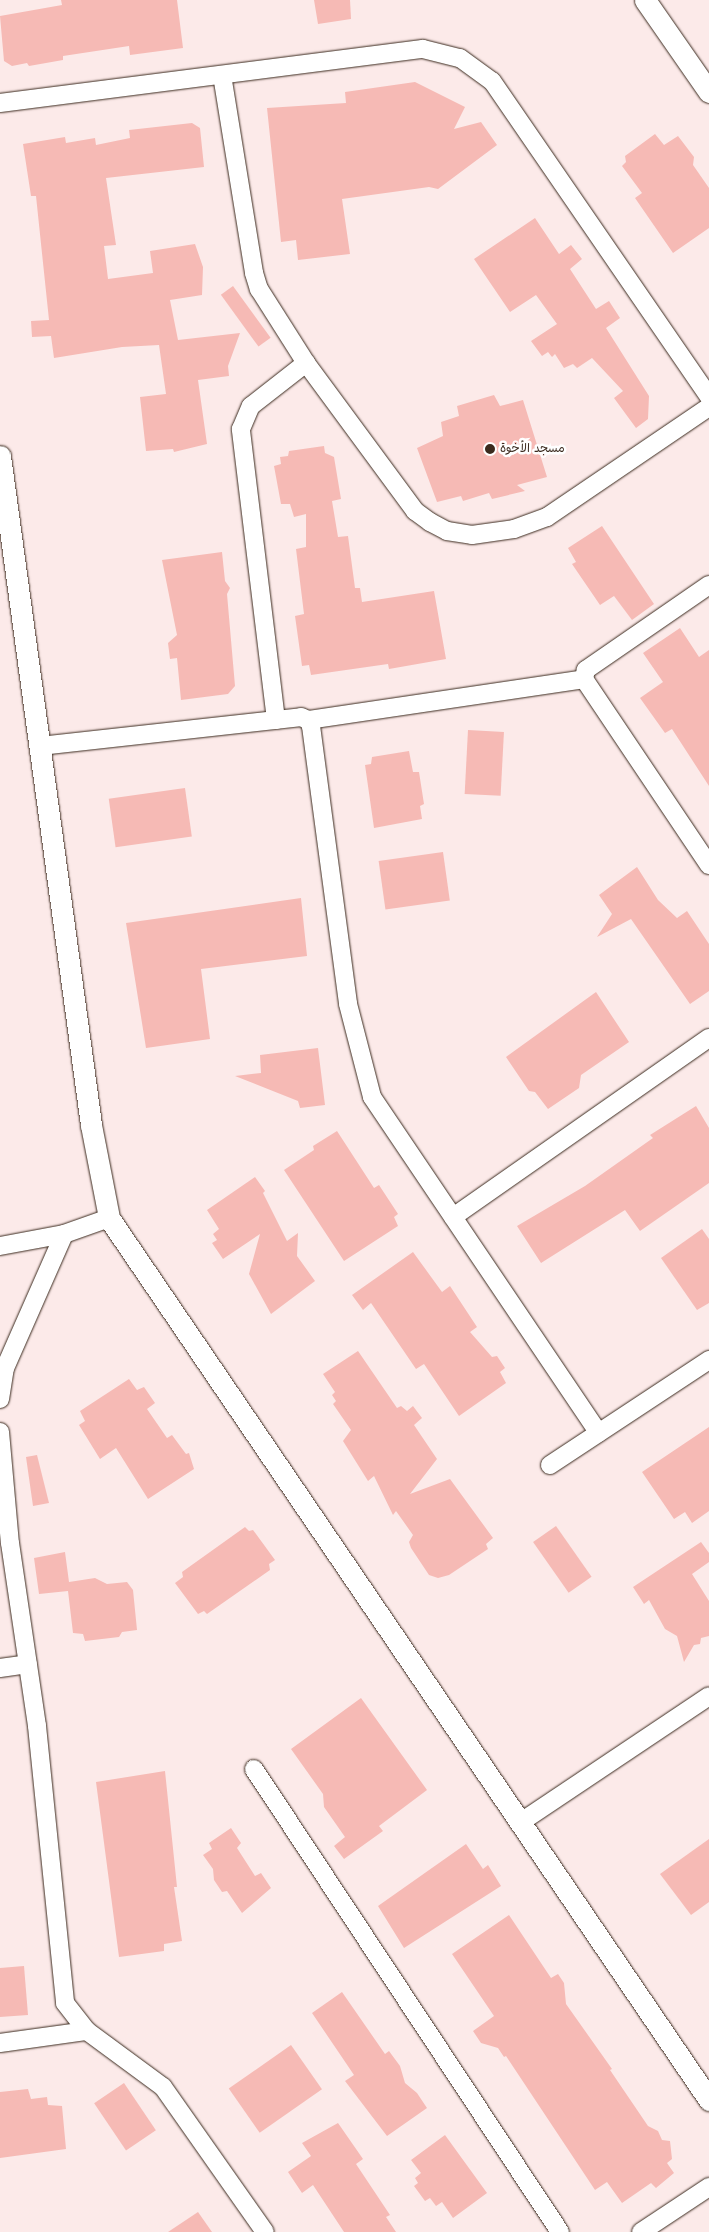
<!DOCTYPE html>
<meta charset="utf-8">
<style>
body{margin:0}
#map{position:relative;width:709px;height:2232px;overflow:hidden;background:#fceae9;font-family:"Shantell Sans","Playpen Sans Arabic",sans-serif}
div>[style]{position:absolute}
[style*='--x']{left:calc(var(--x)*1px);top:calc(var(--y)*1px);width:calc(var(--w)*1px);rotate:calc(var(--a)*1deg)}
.building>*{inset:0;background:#f6bab5;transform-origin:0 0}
.roads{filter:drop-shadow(0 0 1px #3b2a1e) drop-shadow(0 0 1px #3b2a1e)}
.minor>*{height:18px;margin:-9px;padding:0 9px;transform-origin:9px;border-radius:9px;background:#fff}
.tertiary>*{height:21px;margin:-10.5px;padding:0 10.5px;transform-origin:10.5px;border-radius:10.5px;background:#fff}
.dots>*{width:14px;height:14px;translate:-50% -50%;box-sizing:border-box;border:2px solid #fff;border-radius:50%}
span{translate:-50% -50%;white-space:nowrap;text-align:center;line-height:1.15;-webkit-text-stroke:5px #fff;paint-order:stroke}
.poi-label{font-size:12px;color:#3b2a1e}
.left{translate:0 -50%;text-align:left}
</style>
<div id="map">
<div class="building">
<div style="clip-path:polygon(61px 0,177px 0,183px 48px,130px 55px,129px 46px,63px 56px,63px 60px,29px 66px,27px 63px,12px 66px,4px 61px,0 16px,62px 5px)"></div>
<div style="clip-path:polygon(314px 0,350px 0,351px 19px,318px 24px)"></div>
<div style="clip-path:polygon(415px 82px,465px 107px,454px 129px,481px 122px,497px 145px,438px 189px,429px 187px,342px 199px,350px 254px,298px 260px,296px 240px,281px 242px,267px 108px,346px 103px,345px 92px)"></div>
<div style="clip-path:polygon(192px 123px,200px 128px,204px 167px,106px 178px,116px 245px,104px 246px,108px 279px,153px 273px,150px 251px,195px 244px,203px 267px,202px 295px,170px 300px,178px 340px,240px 333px,228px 366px,229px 376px,198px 380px,207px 444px,174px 452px,173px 449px,146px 451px,140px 397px,166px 394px,159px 345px,122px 347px,54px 358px,51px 336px,32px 337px,31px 321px,49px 320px,36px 196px,31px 196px,23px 144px,65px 137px,66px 143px,95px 138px,96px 145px,130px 138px,129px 130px)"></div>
<div style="clip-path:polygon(655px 134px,664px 145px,678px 136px,694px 157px,693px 165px,709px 188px,709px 228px,673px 253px,635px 198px,642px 193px,622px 166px,626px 162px,625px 156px)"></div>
<div style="clip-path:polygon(535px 218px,559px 254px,571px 245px,582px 259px,570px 269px,596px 309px,609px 301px,620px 318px,606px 328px,649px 396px,648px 419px,636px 428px,614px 398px,623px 391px,592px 358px,577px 368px,573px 364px,564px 368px,555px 354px,552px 357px,548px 352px,542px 356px,531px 341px,557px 324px,536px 295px,510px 312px,474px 259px)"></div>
<div style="left:233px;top:286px;width:64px;height:15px;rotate:54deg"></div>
<div style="clip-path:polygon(494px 395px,500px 406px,523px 400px,547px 477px,517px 485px,525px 491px,492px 499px,489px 493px,463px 501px,461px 496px,437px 502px,417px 448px,443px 436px,441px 422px,459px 416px,457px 406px)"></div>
<div style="clip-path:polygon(324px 446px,325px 453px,334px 457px,341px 499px,332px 501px,338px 537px,348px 536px,355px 588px,360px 588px,362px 602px,434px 591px,446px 659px,389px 669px,388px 664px,311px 675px,309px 665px,302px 666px,295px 616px,304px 614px,296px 549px,306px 547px,306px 514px,294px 517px,290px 504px,281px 504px,274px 466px,281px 464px,280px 457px,288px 456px,289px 451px)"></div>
<div style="clip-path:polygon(602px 526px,654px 604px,632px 620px,614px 596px,600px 605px,572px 564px,576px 562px,568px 548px)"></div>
<div style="clip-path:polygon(222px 552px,225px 581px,230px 588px,227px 594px,235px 686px,228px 694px,181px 700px,177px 658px,170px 659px,168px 643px,177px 635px,162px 560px)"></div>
<div style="clip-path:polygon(680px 628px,699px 657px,709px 650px,709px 786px,672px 729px,665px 733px,640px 698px,663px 682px,643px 653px)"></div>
<div style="left:468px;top:730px;width:36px;height:64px;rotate:3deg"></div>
<div style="clip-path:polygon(409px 751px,413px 772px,419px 772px,424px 804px,420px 806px,422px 819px,374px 828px,365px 765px,371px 764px,372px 757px)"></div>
<div style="left:185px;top:788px;width:49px;height:77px;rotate:82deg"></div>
<div style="left:443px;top:852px;width:49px;height:65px;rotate:82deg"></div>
<div style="clip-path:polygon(637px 867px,658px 900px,677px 918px,687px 911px,709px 944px,709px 991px,690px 1004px,631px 919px,597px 937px,612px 914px,599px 895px)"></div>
<div style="clip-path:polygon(301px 898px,307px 956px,201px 969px,210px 1039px,146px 1048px,126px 923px)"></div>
<div style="clip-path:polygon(596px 992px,629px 1042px,581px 1075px,579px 1088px,548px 1109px,535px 1092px,529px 1091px,506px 1057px)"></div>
<div style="clip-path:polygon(318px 1048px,325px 1105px,300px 1108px,298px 1101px,235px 1076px,261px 1073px,260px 1055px)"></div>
<div style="clip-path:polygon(696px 1106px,709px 1128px,709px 1183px,640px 1231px,625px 1210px,541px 1263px,517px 1226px,585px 1186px,653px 1138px,650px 1135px)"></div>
<div style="clip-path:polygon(337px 1131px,374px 1188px,379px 1185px,398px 1214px,394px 1217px,398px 1226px,344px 1261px,284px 1170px,314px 1150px,313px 1146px)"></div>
<div style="clip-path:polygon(255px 1177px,265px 1191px,263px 1193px,287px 1241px,298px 1233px,297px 1256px,315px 1281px,271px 1314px,249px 1274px,260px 1234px,223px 1259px,212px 1243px,217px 1240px,213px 1234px,219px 1229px,207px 1210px)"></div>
<div style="clip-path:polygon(702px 1229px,709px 1239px,709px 1303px,697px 1310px,661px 1258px)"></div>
<div style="clip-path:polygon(413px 1252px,442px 1292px,450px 1286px,477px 1327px,470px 1332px,492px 1357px,497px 1356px,505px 1368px,500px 1372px,506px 1383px,459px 1416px,424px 1364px,416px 1369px,371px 1303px,363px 1310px,352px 1295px)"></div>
<div style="clip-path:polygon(358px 1351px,397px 1408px,401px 1406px,407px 1411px,413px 1406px,422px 1418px,414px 1425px,437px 1459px,410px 1494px,450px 1479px,493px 1538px,486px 1544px,488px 1549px,449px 1575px,438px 1578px,429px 1575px,411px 1548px,409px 1542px,413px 1535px,396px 1511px,393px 1515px,374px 1476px,368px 1481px,343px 1441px,351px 1430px,333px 1404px,336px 1401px,332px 1395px,335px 1392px,323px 1374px)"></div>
<div style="clip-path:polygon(129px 1379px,137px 1390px,144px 1387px,155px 1403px,147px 1409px,167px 1438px,172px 1435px,186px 1454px,189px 1453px,194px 1469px,148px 1499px,116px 1448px,100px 1459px,79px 1425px,85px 1421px,80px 1411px)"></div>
<div style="clip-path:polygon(709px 1427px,709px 1511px,692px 1523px,685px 1512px,674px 1519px,642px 1472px)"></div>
<div style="clip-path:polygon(37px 1455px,49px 1503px,33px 1506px,26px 1457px)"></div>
<div style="left:556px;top:1526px;width:62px;height:28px;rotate:55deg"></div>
<div style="clip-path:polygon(245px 1527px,249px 1531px,253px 1530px,275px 1560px,269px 1564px,270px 1570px,207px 1614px,204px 1611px,198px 1614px,175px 1583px,183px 1577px,182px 1572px)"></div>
<div style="clip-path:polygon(701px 1542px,709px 1553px,709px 1562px,692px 1574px,709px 1601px,709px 1636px,701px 1638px,700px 1644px,694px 1645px,684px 1662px,677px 1636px,665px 1629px,649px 1600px,644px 1604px,633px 1587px)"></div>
<div style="clip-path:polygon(65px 1552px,69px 1582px,95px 1578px,107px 1584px,127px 1582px,133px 1590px,137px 1630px,122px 1632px,119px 1637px,85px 1641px,83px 1634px,73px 1633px,68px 1591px,39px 1594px,34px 1558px)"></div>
<div style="clip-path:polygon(361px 1698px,427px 1790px,379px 1826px,383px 1831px,344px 1859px,334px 1846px,345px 1837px,324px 1807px,323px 1794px,291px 1749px)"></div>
<div style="clip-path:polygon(165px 1771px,177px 1887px,174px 1887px,182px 1941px,164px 1944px,164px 1951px,119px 1957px,96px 1782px)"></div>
<div style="clip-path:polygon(231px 1828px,241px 1843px,237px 1848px,255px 1876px,261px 1873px,271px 1888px,242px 1913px,227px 1891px,222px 1892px,214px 1880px,213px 1869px,203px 1855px,212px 1849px,209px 1843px)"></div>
<div style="clip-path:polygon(709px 1839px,709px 1902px,691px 1915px,660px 1874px)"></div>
<div style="clip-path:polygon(466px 1844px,483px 1869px,488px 1865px,501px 1886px,404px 1948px,378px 1906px)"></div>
<div style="clip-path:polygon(509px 1915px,551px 1978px,558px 1974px,564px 1983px,566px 2004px,612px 2069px,610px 2070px,648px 2126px,658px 2131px,662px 2140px,670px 2141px,672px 2159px,667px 2163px,674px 2173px,656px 2188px,651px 2183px,622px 2203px,607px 2182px,595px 2190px,506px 2056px,504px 2057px,498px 2048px,481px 2043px,473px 2031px,494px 2016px,452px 1954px)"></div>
<div style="clip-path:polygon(24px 1966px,28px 2015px,0 2017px,0 1968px)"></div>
<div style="clip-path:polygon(342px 1992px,385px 2054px,389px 2051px,400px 2066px,405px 2083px,417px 2093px,427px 2108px,387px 2136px,345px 2081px,354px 2075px,312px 2013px)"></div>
<div style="left:291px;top:2045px;width:54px;height:76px;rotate:55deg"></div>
<div style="left:124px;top:2083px;width:57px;height:36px;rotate:56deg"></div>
<div style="clip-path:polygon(28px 2089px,31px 2099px,47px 2097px,48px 2105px,62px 2106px,66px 2149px,0 2158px,0 2092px)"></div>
<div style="clip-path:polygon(338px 2123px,363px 2159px,356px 2164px,390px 2215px,386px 2217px,396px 2232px,344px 2232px,313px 2185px,302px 2193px,288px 2172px,311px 2156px,302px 2143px)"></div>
<div style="clip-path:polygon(445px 2135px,487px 2193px,453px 2218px,442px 2202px,436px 2206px,430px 2198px,425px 2201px,414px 2186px,418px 2183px,415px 2178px,421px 2173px,411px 2160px)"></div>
<div style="clip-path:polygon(198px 2212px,212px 2232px,168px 2232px)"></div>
</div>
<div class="roads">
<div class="minor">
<div style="--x:222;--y:75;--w:201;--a:80.8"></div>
<div style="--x:254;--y:273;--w:17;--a:73"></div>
<div style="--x:259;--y:289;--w:88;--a:57.6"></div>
<div style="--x:306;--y:363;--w:184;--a:53.6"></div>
<div style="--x:415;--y:511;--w:19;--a:36"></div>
<div style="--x:430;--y:522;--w:19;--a:28"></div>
<div style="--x:447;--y:531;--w:25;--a:9"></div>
<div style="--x:472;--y:535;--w:42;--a:-8.1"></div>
<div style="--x:514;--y:529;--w:35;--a:-20"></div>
<div style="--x:547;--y:517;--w:196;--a:-34.2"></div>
<div style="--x:0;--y:103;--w:426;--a:-7.3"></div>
<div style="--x:423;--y:49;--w:38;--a:14"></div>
<div style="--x:460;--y:58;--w:39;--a:36"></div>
<div style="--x:492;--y:81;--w:383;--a:55.5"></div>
<div style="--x:709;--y:585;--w:150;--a:145.4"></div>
<div style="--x:586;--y:670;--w:9;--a:103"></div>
<div style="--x:584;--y:679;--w:224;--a:56.1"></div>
<div style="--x:276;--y:720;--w:293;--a:-96.9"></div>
<div style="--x:241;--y:429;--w:25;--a:-67"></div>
<div style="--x:251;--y:406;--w:70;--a:-38"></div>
<div style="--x:308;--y:720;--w:279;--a:-8.4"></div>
<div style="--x:40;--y:746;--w:263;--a:-6.3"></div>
<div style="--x:301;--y:717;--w:8;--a:23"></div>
<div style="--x:308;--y:720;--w:7;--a:63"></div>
<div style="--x:311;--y:726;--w:280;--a:82.4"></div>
<div style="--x:348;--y:1004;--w:96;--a:75.5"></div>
<div style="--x:372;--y:1097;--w:405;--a:56"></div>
<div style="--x:453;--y:1217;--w:312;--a:-35"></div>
<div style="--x:0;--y:1246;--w:65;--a:-10.6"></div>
<div style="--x:64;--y:1234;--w:48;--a:-19.6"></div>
<div style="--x:0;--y:1399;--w:31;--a:-81"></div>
<div style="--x:5;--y:1368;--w:146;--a:-66.2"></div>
<div style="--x:0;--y:1432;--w:111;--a:84.9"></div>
<div style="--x:10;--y:1543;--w:185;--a:81.6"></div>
<div style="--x:37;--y:1726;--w:278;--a:84.2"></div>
<div style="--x:65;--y:2003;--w:36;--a:52"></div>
<div style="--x:550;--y:1465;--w:191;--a:-33.4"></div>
<div style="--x:0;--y:1668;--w:28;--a:-8"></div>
<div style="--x:254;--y:1769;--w:555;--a:56.54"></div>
<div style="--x:521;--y:1822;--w:226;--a:-33.8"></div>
<div style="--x:0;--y:2043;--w:88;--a:-7.9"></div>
<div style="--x:87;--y:2031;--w:94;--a:36.4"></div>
<div style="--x:163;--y:2087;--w:177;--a:54.9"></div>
<div style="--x:641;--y:2232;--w:82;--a:-33.5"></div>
</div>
<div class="tertiary">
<div style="--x:645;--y:0;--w:112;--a:55.2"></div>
<div style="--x:0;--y:456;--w:675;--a:82.25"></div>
<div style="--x:91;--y:1125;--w:95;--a:79"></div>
<div style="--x:109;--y:1218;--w:1067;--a:55.77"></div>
</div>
</div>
<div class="dots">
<div style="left:490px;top:449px;background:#3b2a1e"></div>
</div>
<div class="poi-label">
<span class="left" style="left:500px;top:449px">مسجد الأخوة</span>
</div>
</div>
